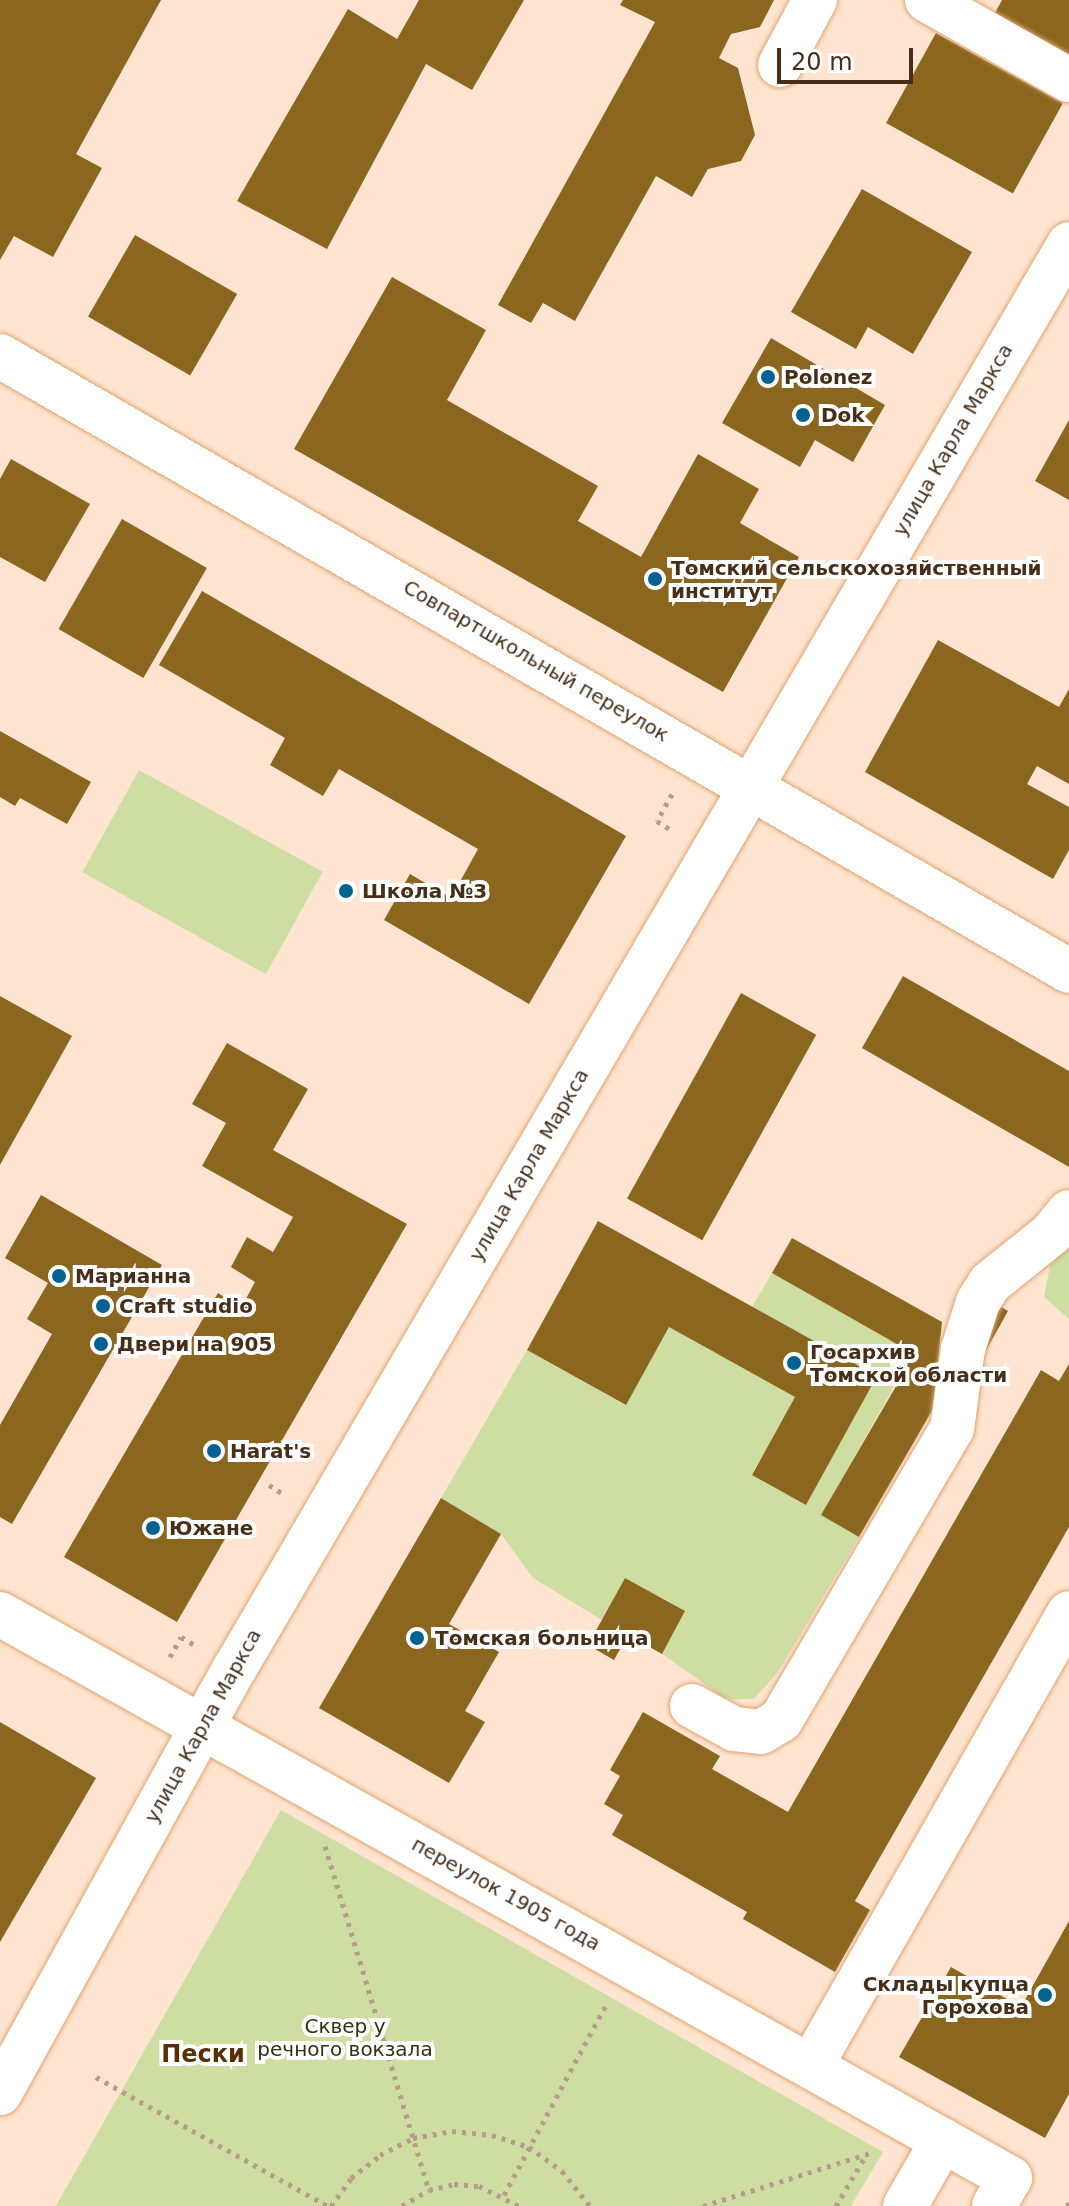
<!DOCTYPE html>
<meta charset="utf-8">
<style>
body{margin:0}
#map{position:relative;width:1069px;height:2206px;overflow:hidden;background:#ffe5d1;font-family:"DejaVu Sans",sans-serif}
div>[style]{position:absolute}
[style*='--x']{left:calc(var(--x)*1px);top:calc(var(--y)*1px);width:calc(var(--w)*1px);rotate:calc(var(--a)*1deg)}
.green>*{inset:0;background:#cedea2;transform-origin:0 0}
.building>*{inset:0;background:#8b661f;transform-origin:0 0}
.path>*{height:5px;margin-top:-2.5px;transform-origin:0;background:repeating-linear-gradient(90deg,#b69d89 0 4px,transparent 0 10px)}
.roads{filter:drop-shadow(0 0 2px #e0a471) drop-shadow(0 0 2px #e0a471)}
.minor>*{height:44px;margin:-22px;padding:0 22px;transform-origin:22px;border-radius:22px;background:#fff}
.dots>*{width:22px;height:22px;translate:-50% -50%;box-sizing:border-box;border:4px solid #fff;border-radius:50%}
span{translate:-50% -50%;white-space:nowrap;text-align:center;line-height:1.15;-webkit-text-stroke:8px #fff;paint-order:stroke}
.poi-label{font-size:20px;color:#462e19;font-weight:700}
.left{translate:0 -50%;text-align:left}
.right{translate:-100% -50%;text-align:right}
.street-label{font-size:20px;color:#462e19}
.park-label{font-size:20px;color:#2c350d}
.quarter-label{font-size:24px;color:#572f05;font-weight:700}
.scale{position:absolute;left:777px;top:48px;width:136px;height:36px;box-sizing:border-box;border:4px solid #462e19;border-top:0;padding-left:10px;font-size:24px;line-height:28px;white-space:nowrap;color:#462e19;-webkit-text-stroke:6px #fff;paint-order:stroke}
</style>
<div id="map">
<div class="green">
<div style="left:139px;top:770px;width:210px;height:117px;rotate:29deg"></div>
<div style="clip-path:polygon(1069px 1239px,1069px 1319px,1044px 1297px,1050px 1266px)"></div>
<div style="clip-path:polygon(772px 1273px,902px 1347px,901px 1374px,822px 1515px,859px 1537px,778px 1672px,754px 1699px,726px 1699px,662px 1654px,685px 1611px,625px 1578px,602px 1620px,533px 1578px,501px 1534px,441px 1498px,527px 1350px,625px 1405px,669px 1327px,795px 1397px,752px 1474px,806px 1505px,877px 1376px,752px 1307px)"></div>
<div style="clip-path:polygon(281px 1810px,883px 2152px,851px 2206px,56px 2206px)"></div>
</div>
<div class="building">
<div style="clip-path:polygon(0 0,161px 0,76px 154px,102px 168px,53px 257px,14px 236px,0 260px)"></div>
<div style="clip-path:polygon(419px 0,524px 0,472px 90px,426px 64px,327px 249px,237px 201px,348px 9px,397px 39px)"></div>
<div style="clip-path:polygon(623px 0,774px 0,760px 27px,731px 34px,719px 58px,738px 68px,755px 135px,741px 161px,708px 169px,692px 197px,656px 176px,575px 321px,543px 303px,531px 323px,498px 305px,655px 22px,620px 5px)"></div>
<div style="clip-path:polygon(1002px 0,1069px 0,1069px 55px,995px 13px)"></div>
<div style="left:936px;top:33px;width:145px;height:103px;rotate:29deg"></div>
<div style="clip-path:polygon(862px 189px,972px 252px,913px 354px,868px 327px,856px 349px,791px 312px)"></div>
<div style="left:135px;top:235px;width:118px;height:94px;rotate:30deg"></div>
<div style="clip-path:polygon(392px 277px,486px 330px,447px 400px,598px 486px,578px 521px,641px 557px,698px 454px,759px 489px,740px 523px,799px 557px,723px 692px,294px 449px)"></div>
<div style="clip-path:polygon(771px 338px,885px 405px,853px 462px,815px 440px,800px 467px,722px 423px)"></div>
<div style="clip-path:polygon(1069px 420px,1069px 500px,1035px 481px)"></div>
<div style="clip-path:polygon(11px 459px,90px 504px,45px 582px,0 557px,0 479px)"></div>
<div style="left:122px;top:519px;width:98px;height:127px;rotate:30deg"></div>
<div style="clip-path:polygon(202px 591px,626px 836px,529px 1004px,384px 920px,410px 874px,451px 898px,478px 849px,339px 769px,323px 796px,270px 765px,285px 738px,159px 665px)"></div>
<div style="clip-path:polygon(938px 640px,1059px 707px,1069px 689px,1069px 784px,1037px 766px,1027px 784px,1069px 807px,1069px 850px,1053px 879px,865px 772px)"></div>
<div style="clip-path:polygon(0 731px,91px 782px,67px 824px,20px 798px,15px 806px,0 797px)"></div>
<div style="clip-path:polygon(903px 976px,1069px 1071px,1069px 1167px,862px 1048px)"></div>
<div style="left:741px;top:993px;width:86px;height:235px;rotate:29deg"></div>
<div style="clip-path:polygon(0 996px,72px 1036px,0 1165px)"></div>
<div style="clip-path:polygon(227px 1043px,308px 1089px,273px 1150px,407px 1224px,177px 1622px,64px 1557px,218px 1293px,241px 1308px,255px 1282px,231px 1267px,247px 1237px,273px 1252px,293px 1217px,202px 1166px,226px 1123px,192px 1104px)"></div>
<div style="clip-path:polygon(41px 1195px,162px 1265px,12px 1524px,0 1517px,0 1425px,52px 1334px,27px 1319px,48px 1283px,5px 1258px)"></div>
<div style="clip-path:polygon(598px 1221px,877px 1376px,806px 1505px,752px 1475px,795px 1397px,669px 1327px,626px 1405px,527px 1350px)"></div>
<div style="clip-path:polygon(792px 1238px,942px 1322px,933px 1409px,859px 1537px,821px 1515px,895px 1388px,902px 1347px,772px 1273px)"></div>
<div style="clip-path:polygon(984px 1297px,1008px 1311px,984px 1354px)"></div>
<div style="clip-path:polygon(1069px 1364px,1069px 1527px,855px 1901px,870px 1910px,835px 1972px,743px 1919px,747px 1912px,612px 1835px,623px 1815px,604px 1804px,620px 1776px,610px 1770px,643px 1712px,720px 1756px,712px 1769px,788px 1812px,1041px 1370px,1059px 1381px)"></div>
<div style="clip-path:polygon(441px 1498px,501px 1534px,449px 1624px,499px 1652px,465px 1711px,485px 1722px,449px 1783px,319px 1708px)"></div>
<div style="clip-path:polygon(625px 1578px,685px 1611px,662px 1654px,628px 1635px,614px 1660px,588px 1645px)"></div>
<div style="clip-path:polygon(0 1722px,96px 1778px,0 1942px)"></div>
<div style="clip-path:polygon(1069px 1921px,1069px 2094px,1045px 2138px,899px 2057px,951px 1967px,1021px 2007px)"></div>
</div>
<div class="path">
<div style="--x:672;--y:794;--w:31;--a:119"></div>
<div style="--x:657;--y:821;--w:19;--a:32"></div>
<div style="--x:269;--y:1485;--w:19;--a:32"></div>
<div style="--x:170;--y:1657;--w:23;--a:-61"></div>
<div style="--x:181;--y:1637;--w:20;--a:30"></div>
<div style="--x:325;--y:1846;--w:359;--a:73.2"></div>
<div style="--x:96;--y:2077;--w:265;--a:29.1"></div>
<div style="--x:504;--y:2195;--w:216;--a:-61.8"></div>
<div style="--x:331;--y:2206;--w:34;--a:-54"></div>
<div style="--x:351;--y:2178;--w:37;--a:-38"></div>
<div style="--x:380;--y:2155;--w:37;--a:-27"></div>
<div style="--x:413;--y:2138;--w:40;--a:-10"></div>
<div style="--x:452;--y:2131;--w:40;--a:5.7"></div>
<div style="--x:492;--y:2135;--w:39;--a:18"></div>
<div style="--x:529;--y:2147;--w:41;--a:36"></div>
<div style="--x:562;--y:2171;--w:45;--a:51.3"></div>
<div style="--x:402;--y:2206;--w:31;--a:-31"></div>
<div style="--x:429;--y:2190;--w:26;--a:-13"></div>
<div style="--x:454;--y:2184;--w:25;--a:5"></div>
<div style="--x:479;--y:2186;--w:45;--a:26.6"></div>
<div style="--x:703;--y:2206;--w:175;--a:-17.6"></div>
<div style="--x:836;--y:2206;--w:59;--a:-59.5"></div>
<div style="--x:1067;--y:2206;--w:4;--a:-56"></div>
</div>
<div class="roads">
<div class="minor">
<div style="--x:927;--y:0;--w:163;--a:29.4"></div>
<div style="--x:780;--y:65;--w:74;--a:-61.7"></div>
<div style="--x:0;--y:356;--w:1233;--a:29.91"></div>
<div style="--x:0;--y:1614;--w:1157;--a:29.18"></div>
<div style="--x:1010;--y:2178;--w:32;--a:120"></div>
<div style="--x:692;--y:1706;--w:48;--a:28.7"></div>
<div style="--x:734;--y:1729;--w:27;--a:6"></div>
<div style="--x:761;--y:1732;--w:23;--a:-31"></div>
<div style="--x:781;--y:1720;--w:338;--a:-59.6"></div>
<div style="--x:952;--y:1429;--w:81;--a:-82.2"></div>
<div style="--x:963;--y:1349;--w:49;--a:-72.3"></div>
<div style="--x:978;--y:1302;--w:22;--a:-58"></div>
<div style="--x:990;--y:1283;--w:78;--a:-38.8"></div>
<div style="--x:1051;--y:1234;--w:28;--a:-51"></div>
<div style="--x:811;--y:2066;--w:521;--a:-60.34"></div>
<div style="--x:0;--y:2093;--w:486;--a:-61.1"></div>
<div style="--x:235;--y:1668;--w:1650;--a:-59.64"></div>
<div style="--x:905;--y:2206;--w:76;--a:-60.1"></div>
</div>
</div>
<div class="dots">
<div style="left:768px;top:377px;background:#026292"></div>
<div style="left:803px;top:415px;background:#026292"></div>
<div style="left:655px;top:579px;background:#026292"></div>
<div style="left:346px;top:891px;background:#026292"></div>
<div style="left:59px;top:1276px;background:#026292"></div>
<div style="left:103px;top:1306px;background:#026292"></div>
<div style="left:101px;top:1344px;background:#026292"></div>
<div style="left:794px;top:1363px;background:#026292"></div>
<div style="left:214px;top:1451px;background:#026292"></div>
<div style="left:153px;top:1528px;background:#026292"></div>
<div style="left:417px;top:1638px;background:#026292"></div>
<div style="left:1045px;top:1995px;background:#026292"></div>
</div>
<div class="poi-label">
<span class="left" style="left:784px;top:377px">Polonez</span>
<span class="left" style="left:821px;top:415px">Dok</span>
<span class="left" style="left:671px;top:580px">Томский сельскохозяйственный<br>институт</span>
<span class="left" style="left:362px;top:891px">Школа №3</span>
<span class="left" style="left:75px;top:1276px">Марианна</span>
<span class="left" style="left:119px;top:1306px">Craft studio</span>
<span class="left" style="left:117px;top:1344px">Двери на 905</span>
<span class="left" style="left:810px;top:1364px">Госархив<br>Томской области</span>
<span class="left" style="left:230px;top:1451px">Harat's</span>
<span class="left" style="left:169px;top:1528px">Южане</span>
<span class="left" style="left:435px;top:1638px">Томская больница</span>
<span class="right" style="left:1029px;top:1996px">Склады купца<br>Горохова</span>
</div>
<div class="street-label">
<span style="left:953px;top:440px;rotate:-60deg">улица Карла Маркса</span>
<span style="left:536px;top:661px;rotate:30deg">Совпартшкольный переулок</span>
<span style="left:529px;top:1165px;rotate:-60deg">улица Карла Маркса</span>
<span style="left:203px;top:1726px;rotate:-61deg">улица Карла Маркса</span>
<span style="left:506px;top:1894px;rotate:29deg">переулок 1905 года</span>
</div>
<div class="park-label">
<span style="left:345px;top:2038px">Сквер у<br>речного вокзала</span>
</div>
<div class="quarter-label">
<span style="left:203px;top:2055px">Пески</span>
</div>
<div class="scale">20 m</div>
</div>
